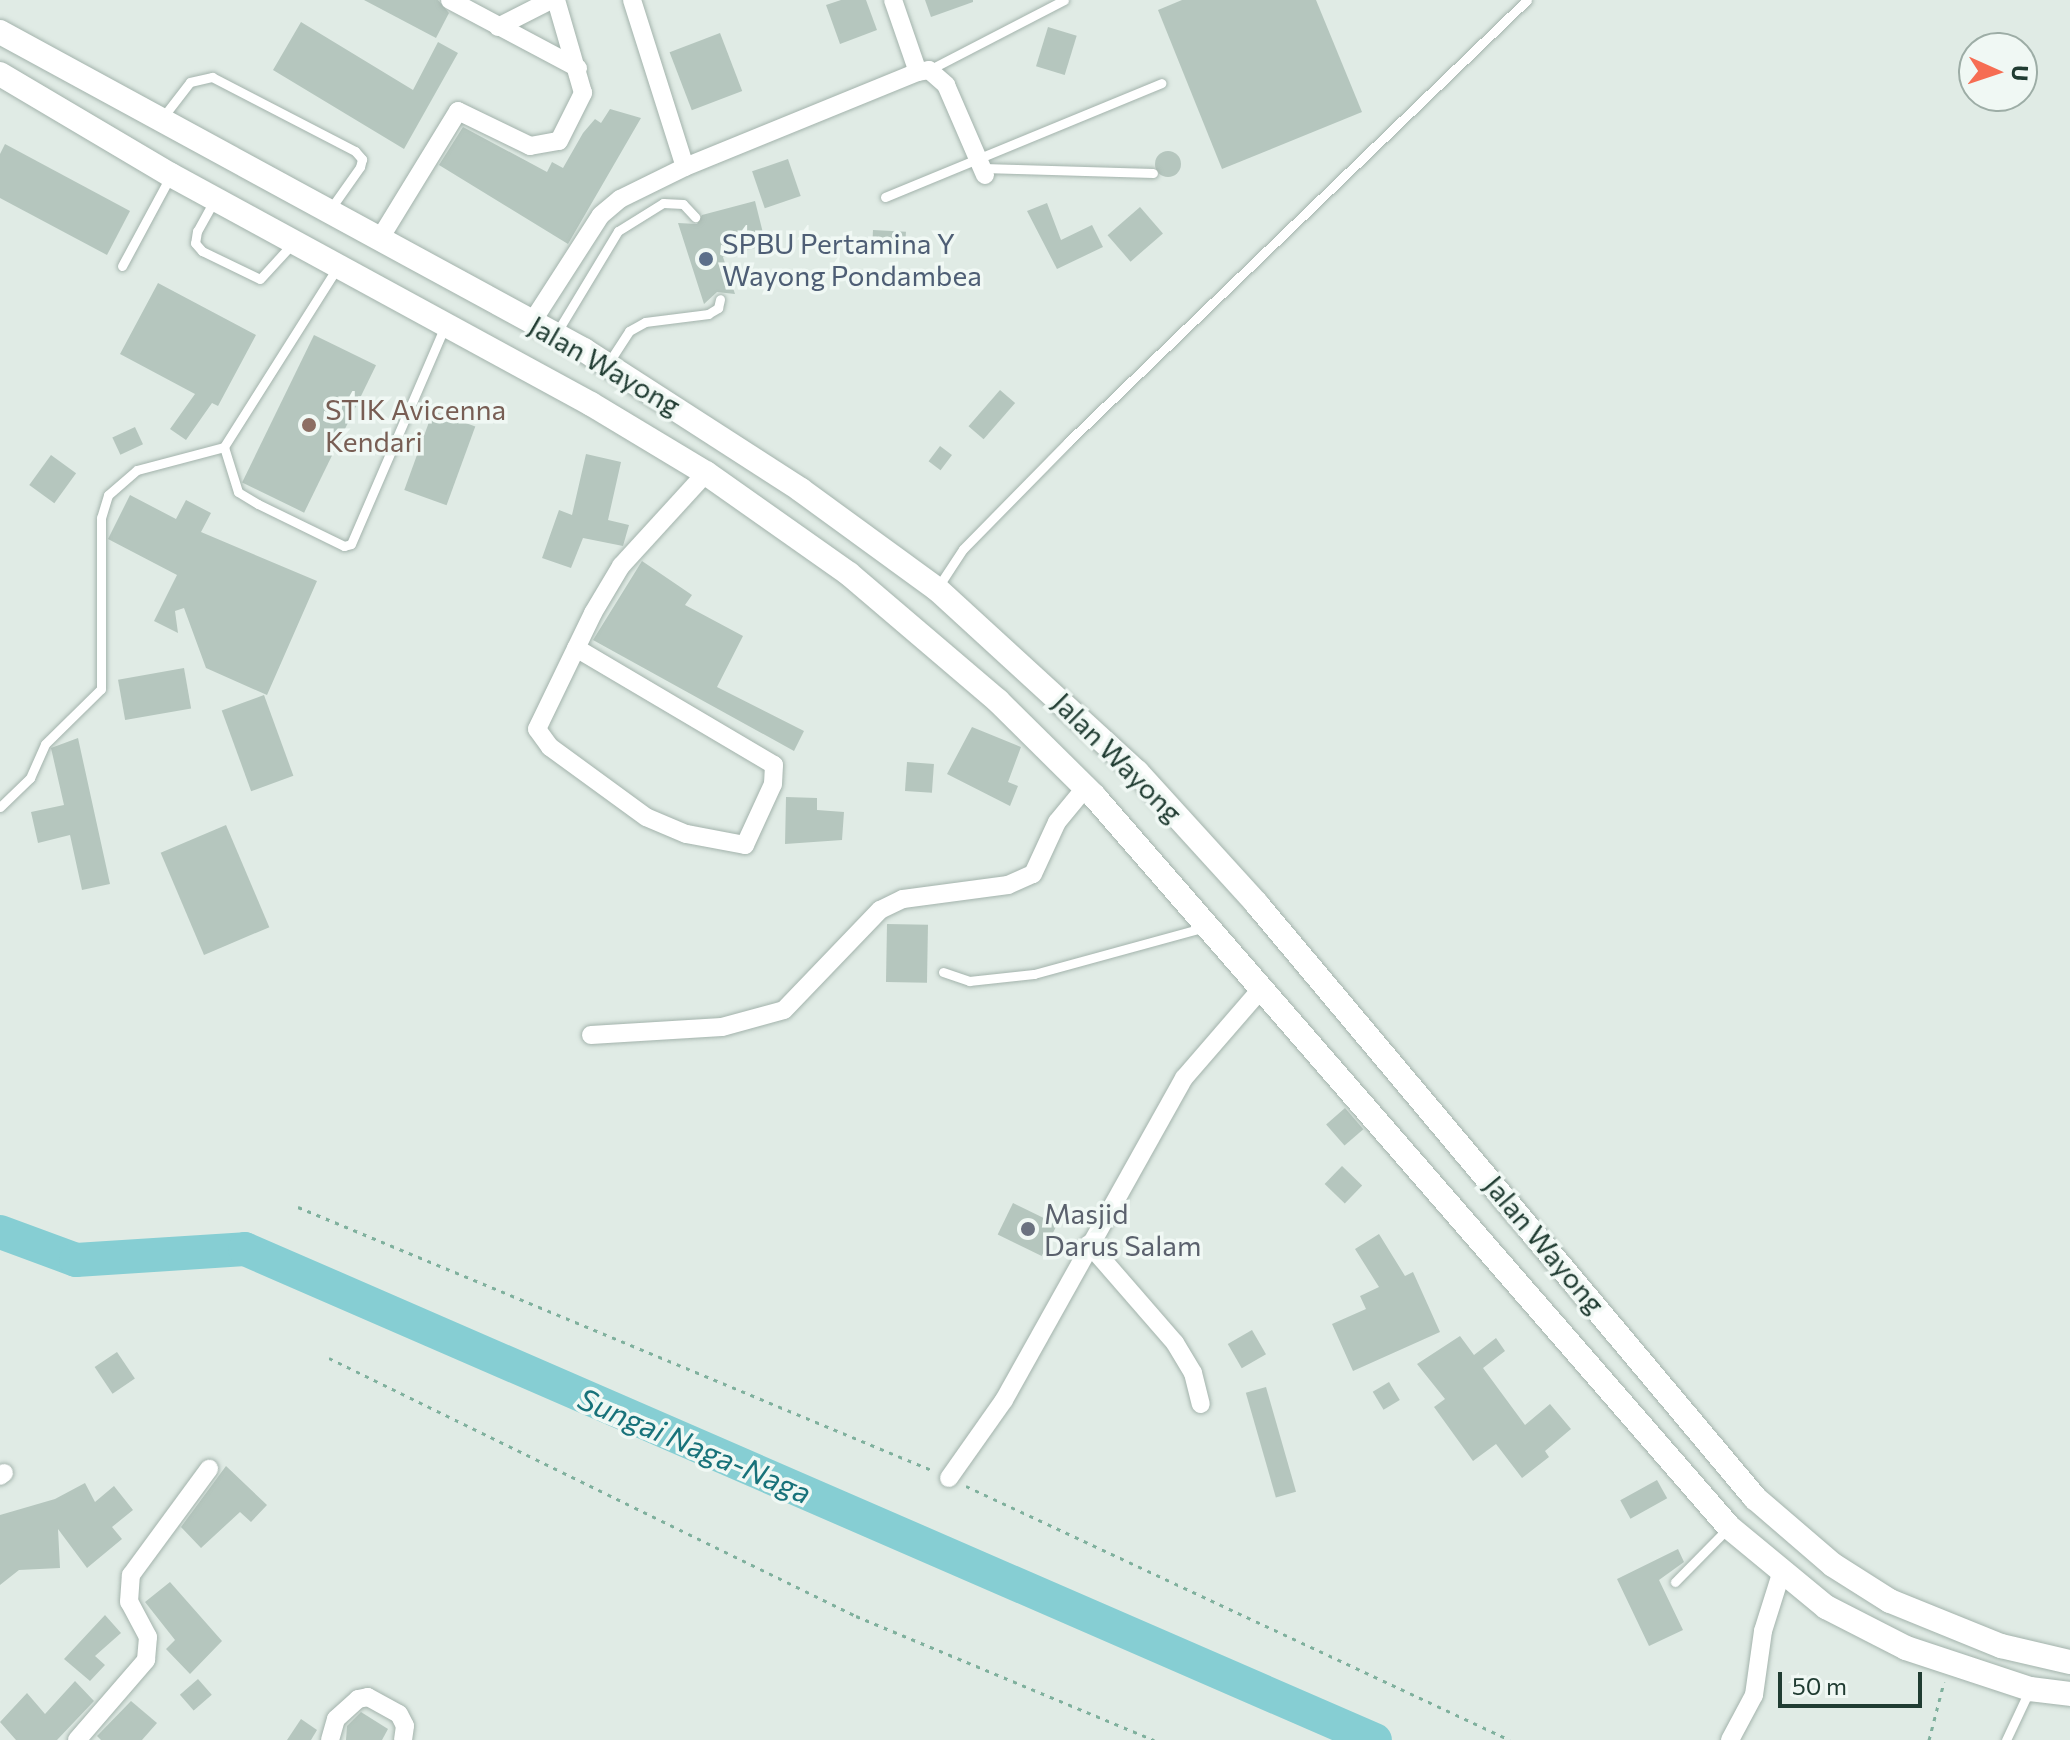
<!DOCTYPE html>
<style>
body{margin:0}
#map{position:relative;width:2070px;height:1740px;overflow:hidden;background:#e0ebe5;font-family:Commissioner,sans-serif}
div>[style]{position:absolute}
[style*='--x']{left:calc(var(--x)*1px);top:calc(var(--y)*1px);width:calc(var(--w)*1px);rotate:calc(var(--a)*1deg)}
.river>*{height:34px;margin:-17px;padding:0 17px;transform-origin:17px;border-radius:17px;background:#86ced3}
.building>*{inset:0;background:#b5c6be;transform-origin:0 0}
.round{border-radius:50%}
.path>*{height:3px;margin-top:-1.5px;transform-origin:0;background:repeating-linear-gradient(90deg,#7fb09d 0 4px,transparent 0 10px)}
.roads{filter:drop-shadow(0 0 2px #a3b3ac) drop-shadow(0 0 2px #a3b3ac)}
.service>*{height:9px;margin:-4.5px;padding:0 4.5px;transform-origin:4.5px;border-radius:4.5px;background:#fff}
.minor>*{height:18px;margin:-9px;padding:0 9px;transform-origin:9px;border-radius:9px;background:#fff}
.secondary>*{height:24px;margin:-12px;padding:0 12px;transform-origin:12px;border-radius:12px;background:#fff}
.dots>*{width:22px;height:22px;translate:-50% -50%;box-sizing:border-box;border:4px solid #f0f8f4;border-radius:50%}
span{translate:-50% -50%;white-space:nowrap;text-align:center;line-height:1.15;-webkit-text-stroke:7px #f0f8f4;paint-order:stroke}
.service-label{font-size:28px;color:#4e5e75}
.left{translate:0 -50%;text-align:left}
.street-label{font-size:28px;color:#203c32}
.education-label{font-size:28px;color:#785e54}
.worship-label{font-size:28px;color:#5b616d}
.water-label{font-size:30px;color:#18727a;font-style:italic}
.north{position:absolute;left:1958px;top:32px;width:80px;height:80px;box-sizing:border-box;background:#f0f8f4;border:2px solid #9dada6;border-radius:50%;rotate:93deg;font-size:22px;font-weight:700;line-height:32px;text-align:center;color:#203c32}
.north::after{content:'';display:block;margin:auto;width:28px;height:36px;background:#f66d53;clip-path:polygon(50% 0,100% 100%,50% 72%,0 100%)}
.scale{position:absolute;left:1778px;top:1672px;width:144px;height:36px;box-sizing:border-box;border:4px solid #203c32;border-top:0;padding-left:10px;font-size:24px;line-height:28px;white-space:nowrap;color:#203c32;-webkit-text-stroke:6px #f0f8f4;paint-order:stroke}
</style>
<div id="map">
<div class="river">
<div style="--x:0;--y:1232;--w:81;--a:20.2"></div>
<div style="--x:76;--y:1260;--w:169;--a:-3.7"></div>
<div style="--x:245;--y:1249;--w:1232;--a:23.49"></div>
</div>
<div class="building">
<div style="clip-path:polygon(364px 0,438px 0,449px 13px,436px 38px)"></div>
<div style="clip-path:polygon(841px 0,866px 0,877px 30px,840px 44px,826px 5px)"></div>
<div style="clip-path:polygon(925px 0,973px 0,973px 2px,931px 17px)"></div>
<div style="clip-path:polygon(1182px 0,1316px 0,1362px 112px,1222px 169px,1158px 10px)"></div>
<div style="clip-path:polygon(301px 22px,413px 90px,438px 42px,458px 53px,404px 149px,273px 70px)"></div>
<div style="left:1048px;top:27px;width:30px;height:41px;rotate:17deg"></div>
<div style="left:720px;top:33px;width:62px;height:54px;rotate:69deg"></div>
<div style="clip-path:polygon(610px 109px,641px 118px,568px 244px,439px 165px,463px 127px,547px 172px,552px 162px,563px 168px,583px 133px,595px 119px,601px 123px)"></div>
<div style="clip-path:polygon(5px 144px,130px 211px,107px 255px,0 198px,0 154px)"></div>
<div class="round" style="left:1155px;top:151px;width:26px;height:26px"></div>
<div style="left:788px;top:159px;width:39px;height:38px;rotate:71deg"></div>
<div style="clip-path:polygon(755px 201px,766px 245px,723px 257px,735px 294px,717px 292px,704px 304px,678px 223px,697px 224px,702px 215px)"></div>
<div style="clip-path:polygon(1047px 203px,1061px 240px,1092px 225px,1103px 247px,1057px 269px,1027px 211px)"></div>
<div style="left:1140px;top:207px;width:35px;height:43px;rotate:49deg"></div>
<div style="left:873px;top:230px;width:33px;height:24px;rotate:3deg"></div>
<div style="clip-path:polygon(158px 283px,256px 335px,218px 406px,212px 403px,186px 440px,170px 429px,195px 394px,120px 354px)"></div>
<div style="left:314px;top:335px;width:69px;height:164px;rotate:26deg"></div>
<div style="left:1000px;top:390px;width:20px;height:48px;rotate:41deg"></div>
<div style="left:433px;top:411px;width:45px;height:84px;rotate:20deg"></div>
<div style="left:135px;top:427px;width:19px;height:25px;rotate:65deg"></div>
<div style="left:940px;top:446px;width:15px;height:19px;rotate:37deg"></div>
<div style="clip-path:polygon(586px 454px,621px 462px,608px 520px,629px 525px,623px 546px,583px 538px,571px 568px,542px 558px,559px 510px,572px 515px)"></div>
<div style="left:51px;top:455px;width:31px;height:37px;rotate:36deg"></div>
<div style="clip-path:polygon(130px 495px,176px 519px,186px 500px,211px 513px,201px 532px,317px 581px,267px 695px,206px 668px,184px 608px,175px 611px,178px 633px,154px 621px,177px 575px,108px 539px)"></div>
<div style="clip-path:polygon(642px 561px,692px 595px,685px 605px,743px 636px,717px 687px,804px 731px,794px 751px,593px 640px)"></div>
<div style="left:184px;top:668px;width:41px;height:67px;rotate:80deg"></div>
<div style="left:264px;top:695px;width:86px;height:45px;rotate:70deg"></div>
<div style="clip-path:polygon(972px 727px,1021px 747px,1008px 782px,1018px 786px,1010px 806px,947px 774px)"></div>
<div style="clip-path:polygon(78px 738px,110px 884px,82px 890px,70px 835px,38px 843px,31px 812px,64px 805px,51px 748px)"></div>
<div style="left:907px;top:762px;width:27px;height:29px;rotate:4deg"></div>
<div style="clip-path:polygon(786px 797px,817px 798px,817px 810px,844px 812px,842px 840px,785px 844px)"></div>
<div style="left:226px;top:825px;width:111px;height:71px;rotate:67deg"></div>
<div style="left:887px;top:924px;width:41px;height:58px;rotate:1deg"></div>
<div style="left:1345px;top:1108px;width:28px;height:25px;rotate:49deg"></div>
<div style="left:1342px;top:1166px;width:28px;height:25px;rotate:44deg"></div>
<div style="left:1013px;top:1203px;width:49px;height:35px;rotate:26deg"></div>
<div style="clip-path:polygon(1379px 1234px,1405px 1276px,1413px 1272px,1440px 1332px,1353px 1371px,1332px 1324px,1366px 1309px,1360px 1296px,1379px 1287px,1355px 1249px)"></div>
<div style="left:1252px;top:1330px;width:28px;height:28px;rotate:60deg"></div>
<div style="clip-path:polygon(1460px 1336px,1474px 1355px,1496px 1338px,1505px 1351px,1483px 1368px,1525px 1425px,1550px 1404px,1571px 1429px,1545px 1451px,1549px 1457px,1522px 1478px,1496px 1444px,1473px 1461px,1434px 1407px,1445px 1399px,1417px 1364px)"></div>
<div style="left:117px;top:1352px;width:32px;height:27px;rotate:56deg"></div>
<div style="left:1389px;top:1382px;width:21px;height:19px;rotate:59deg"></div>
<div style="left:1266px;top:1387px;width:109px;height:21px;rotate:74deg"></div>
<div style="clip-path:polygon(226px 1466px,267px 1505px,251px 1522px,240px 1512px,201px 1548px,181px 1527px)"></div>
<div style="left:1657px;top:1480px;width:21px;height:42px;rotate:61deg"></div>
<div style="clip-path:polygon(85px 1483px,95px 1502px,114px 1486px,133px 1510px,112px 1527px,122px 1539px,87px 1568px,58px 1529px,60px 1568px,19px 1570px,0 1585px,0 1515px,55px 1499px)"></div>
<div style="clip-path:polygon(1678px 1549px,1684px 1562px,1659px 1580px,1683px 1630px,1649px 1646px,1617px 1579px)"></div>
<div style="clip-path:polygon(170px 1582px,222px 1641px,190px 1674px,166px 1649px,175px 1640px,145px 1602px)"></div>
<div style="clip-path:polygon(105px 1615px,121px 1633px,95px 1656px,105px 1665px,90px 1681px,64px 1659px)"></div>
<div style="left:198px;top:1679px;width:21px;height:24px;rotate:49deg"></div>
<div style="clip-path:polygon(75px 1681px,94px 1701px,57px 1740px,16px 1740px,0 1722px,27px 1693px,45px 1714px)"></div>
<div style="clip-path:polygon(131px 1701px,157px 1723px,142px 1740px,101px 1740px,97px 1736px)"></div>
<div style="clip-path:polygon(361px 1712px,388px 1729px,382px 1740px,346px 1740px,347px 1726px)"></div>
<div style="clip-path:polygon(301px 1719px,317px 1730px,311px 1740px,287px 1740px)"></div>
</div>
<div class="path">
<div style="--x:298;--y:1207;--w:689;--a:22.54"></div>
<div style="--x:329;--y:1358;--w:587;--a:26.08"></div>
<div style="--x:856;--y:1616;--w:323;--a:22.6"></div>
<div style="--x:966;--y:1486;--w:600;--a:25.03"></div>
<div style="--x:1929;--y:1740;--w:60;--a:-75.5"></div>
</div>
<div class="roads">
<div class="service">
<div style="--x:929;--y:70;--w:152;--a:-27.4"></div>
<div style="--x:163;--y:117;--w:44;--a:-52.4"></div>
<div style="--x:190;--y:82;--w:23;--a:-13"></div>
<div style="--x:212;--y:77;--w:161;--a:27.4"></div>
<div style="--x:355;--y:151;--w:11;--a:49"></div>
<div style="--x:362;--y:159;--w:8;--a:104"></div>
<div style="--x:360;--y:167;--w:54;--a:125.2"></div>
<div style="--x:983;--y:168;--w:170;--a:1.7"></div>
<div style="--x:885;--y:197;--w:299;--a:-22.4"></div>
<div style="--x:215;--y:199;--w:37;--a:119"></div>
<div style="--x:197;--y:231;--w:12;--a:99"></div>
<div style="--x:195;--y:243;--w:11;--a:49"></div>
<div style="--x:202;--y:251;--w:64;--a:25.8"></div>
<div style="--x:260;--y:279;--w:49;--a:-47.5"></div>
<div style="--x:122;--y:266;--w:103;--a:-61.7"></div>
<div style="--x:337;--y:268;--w:212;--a:122.3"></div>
<div style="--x:224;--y:447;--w:47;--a:72.7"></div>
<div style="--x:238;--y:492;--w:23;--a:31"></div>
<div style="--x:258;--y:504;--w:96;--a:26"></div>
<div style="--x:344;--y:546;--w:7;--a:-16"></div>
<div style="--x:351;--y:544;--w:235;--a:-66.7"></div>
<div style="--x:557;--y:332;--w:118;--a:-58.9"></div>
<div style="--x:618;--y:231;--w:53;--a:-31.9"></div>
<div style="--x:663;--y:203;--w:20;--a:3"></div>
<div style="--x:683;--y:204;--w:18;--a:47"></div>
<div style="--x:609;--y:362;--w:37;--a:-57"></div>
<div style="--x:629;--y:331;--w:18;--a:-29"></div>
<div style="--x:645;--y:322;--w:64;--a:-7.2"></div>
<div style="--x:708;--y:314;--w:12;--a:-31"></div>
<div style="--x:718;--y:308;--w:9;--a:-77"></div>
<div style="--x:938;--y:587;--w:45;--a:-56.7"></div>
<div style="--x:963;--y:549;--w:150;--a:-45.5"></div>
<div style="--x:1068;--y:442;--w:637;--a:-43.92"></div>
<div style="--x:0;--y:807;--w:42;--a:-44"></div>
<div style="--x:30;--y:778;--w:37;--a:-66"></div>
<div style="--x:45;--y:744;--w:78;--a:-44.5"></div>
<div style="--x:101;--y:689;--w:171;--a:-90"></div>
<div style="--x:101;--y:518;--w:24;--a:-73"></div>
<div style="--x:108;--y:495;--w:38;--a:-41"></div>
<div style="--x:137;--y:470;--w:90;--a:-14.8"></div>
<div style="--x:943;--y:972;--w:28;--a:19"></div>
<div style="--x:969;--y:981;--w:65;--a:-6.1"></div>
<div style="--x:1034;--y:974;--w:178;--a:-15.3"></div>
<div style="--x:1675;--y:1582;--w:77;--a:-45.5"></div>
<div style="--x:2006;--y:1740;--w:56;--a:-64.8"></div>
</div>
<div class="minor">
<div style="--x:450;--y:0;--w:145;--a:28"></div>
<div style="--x:632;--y:0;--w:175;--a:72.4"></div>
<div style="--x:893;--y:0;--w:76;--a:70.9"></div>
<div style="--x:498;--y:27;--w:59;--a:-27"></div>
<div style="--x:379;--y:240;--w:151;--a:-58.5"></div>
<div style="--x:458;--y:111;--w:80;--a:25.9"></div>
<div style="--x:530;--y:146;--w:29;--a:-10"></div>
<div style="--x:559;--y:141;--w:54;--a:-63.4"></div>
<div style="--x:583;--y:93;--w:97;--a:-106.2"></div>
<div style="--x:532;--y:322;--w:127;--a:-57.2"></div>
<div style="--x:601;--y:215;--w:25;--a:-40"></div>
<div style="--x:620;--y:199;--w:72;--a:-26.2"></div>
<div style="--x:685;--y:167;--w:252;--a:-22.2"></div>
<div style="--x:918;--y:72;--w:11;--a:-10"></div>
<div style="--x:929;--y:70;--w:23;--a:41"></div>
<div style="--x:946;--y:85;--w:98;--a:66.6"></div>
<div style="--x:576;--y:648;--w:230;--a:30.6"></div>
<div style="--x:774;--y:765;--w:19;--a:93"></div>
<div style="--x:773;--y:784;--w:67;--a:114.7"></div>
<div style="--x:745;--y:845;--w:60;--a:-169.4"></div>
<div style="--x:686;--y:834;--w:43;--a:-157"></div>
<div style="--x:646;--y:817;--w:119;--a:-143.9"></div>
<div style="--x:550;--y:747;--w:22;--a:-126"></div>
<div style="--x:537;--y:729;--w:129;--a:-64.2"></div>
<div style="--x:593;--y:613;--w:55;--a:-59.2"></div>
<div style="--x:621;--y:566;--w:126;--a:-47.6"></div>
<div style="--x:591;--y:1035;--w:131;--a:-3.5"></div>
<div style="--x:722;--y:1027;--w:64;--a:-15.3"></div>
<div style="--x:784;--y:1010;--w:139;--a:-46.2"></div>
<div style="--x:880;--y:910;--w:25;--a:-26"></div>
<div style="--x:903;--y:899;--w:106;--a:-7.6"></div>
<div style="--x:1008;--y:885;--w:27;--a:-24"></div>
<div style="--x:1033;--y:874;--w:57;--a:-65.2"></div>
<div style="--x:1057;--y:822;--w:45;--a:-50.4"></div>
<div style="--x:1089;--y:1244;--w:131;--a:49"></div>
<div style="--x:1175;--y:1343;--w:35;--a:59"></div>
<div style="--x:1193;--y:1373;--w:32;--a:76"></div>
<div style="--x:0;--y:1476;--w:5;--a:-37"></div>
<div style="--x:949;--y:1478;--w:95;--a:-54.8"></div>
<div style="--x:1004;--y:1400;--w:369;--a:-60.8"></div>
<div style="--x:1184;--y:1078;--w:119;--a:-49.1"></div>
<div style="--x:77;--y:1740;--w:106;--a:-49.2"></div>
<div style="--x:146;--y:1660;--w:23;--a:-85"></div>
<div style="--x:148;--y:1637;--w:40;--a:-118"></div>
<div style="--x:129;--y:1602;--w:27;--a:-86"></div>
<div style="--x:131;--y:1575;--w:132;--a:-53.7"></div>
<div style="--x:330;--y:1740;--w:22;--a:-74"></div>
<div style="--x:336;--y:1719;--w:30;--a:-42"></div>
<div style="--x:358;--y:1699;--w:10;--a:-11"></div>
<div style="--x:368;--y:1697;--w:35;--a:29"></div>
<div style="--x:399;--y:1714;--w:13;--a:63"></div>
<div style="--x:405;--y:1726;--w:14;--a:98"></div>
<div style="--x:1730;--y:1740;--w:51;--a:-61.9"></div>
<div style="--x:1754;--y:1695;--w:65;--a:-82"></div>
<div style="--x:1763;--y:1631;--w:60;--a:-72.5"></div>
</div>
<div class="secondary">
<div style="--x:0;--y:32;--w:665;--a:28.57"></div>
<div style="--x:584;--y:350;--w:258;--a:32.8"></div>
<div style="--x:801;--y:490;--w:168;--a:36.1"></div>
<div style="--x:937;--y:589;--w:271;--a:42.5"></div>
<div style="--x:1137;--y:772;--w:177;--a:47.7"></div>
<div style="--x:1256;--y:903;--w:777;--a:50.01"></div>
<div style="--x:1755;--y:1498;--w:103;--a:40.7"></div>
<div style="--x:1833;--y:1565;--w:67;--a:32.3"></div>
<div style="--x:1890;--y:1601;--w:120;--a:22.1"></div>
<div style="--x:2001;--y:1646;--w:71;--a:13.1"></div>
<div style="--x:0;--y:74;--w:199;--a:30.6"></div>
<div style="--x:171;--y:175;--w:478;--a:28.6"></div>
<div style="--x:591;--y:404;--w:134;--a:31"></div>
<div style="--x:706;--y:473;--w:175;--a:35.2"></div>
<div style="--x:849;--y:574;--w:196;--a:40.4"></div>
<div style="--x:998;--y:701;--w:135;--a:44.7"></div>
<div style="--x:1094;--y:796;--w:968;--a:49.02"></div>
<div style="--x:1729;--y:1527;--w:126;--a:39.5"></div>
<div style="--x:1826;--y:1607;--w:90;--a:27.1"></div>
<div style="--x:1906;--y:1648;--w:131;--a:18.3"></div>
<div style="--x:2030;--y:1689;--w:40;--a:7.1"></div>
</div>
</div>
<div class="dots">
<div style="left:706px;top:259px;background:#5c6f8a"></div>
<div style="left:309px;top:425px;background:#8d6e63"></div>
<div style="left:1028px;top:1229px;background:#6b7280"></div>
</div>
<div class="service-label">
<span class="left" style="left:722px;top:259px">SPBU Pertamina Y<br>Wayong Pondambea</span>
</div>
<div class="street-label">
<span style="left:605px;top:365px;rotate:30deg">Jalan Wayong</span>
<span style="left:1118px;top:757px;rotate:45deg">Jalan Wayong</span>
<span style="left:1545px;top:1244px;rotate:50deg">Jalan Wayong</span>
</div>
<div class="education-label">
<span class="left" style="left:325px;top:425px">STIK Avicenna<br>Kendari</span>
</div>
<div class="worship-label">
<span class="left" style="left:1044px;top:1229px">Masjid<br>Darus Salam</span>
</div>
<div class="water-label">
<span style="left:695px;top:1445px;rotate:23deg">Sungai Naga-Naga</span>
</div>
<div class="north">U</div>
<div class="scale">50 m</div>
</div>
